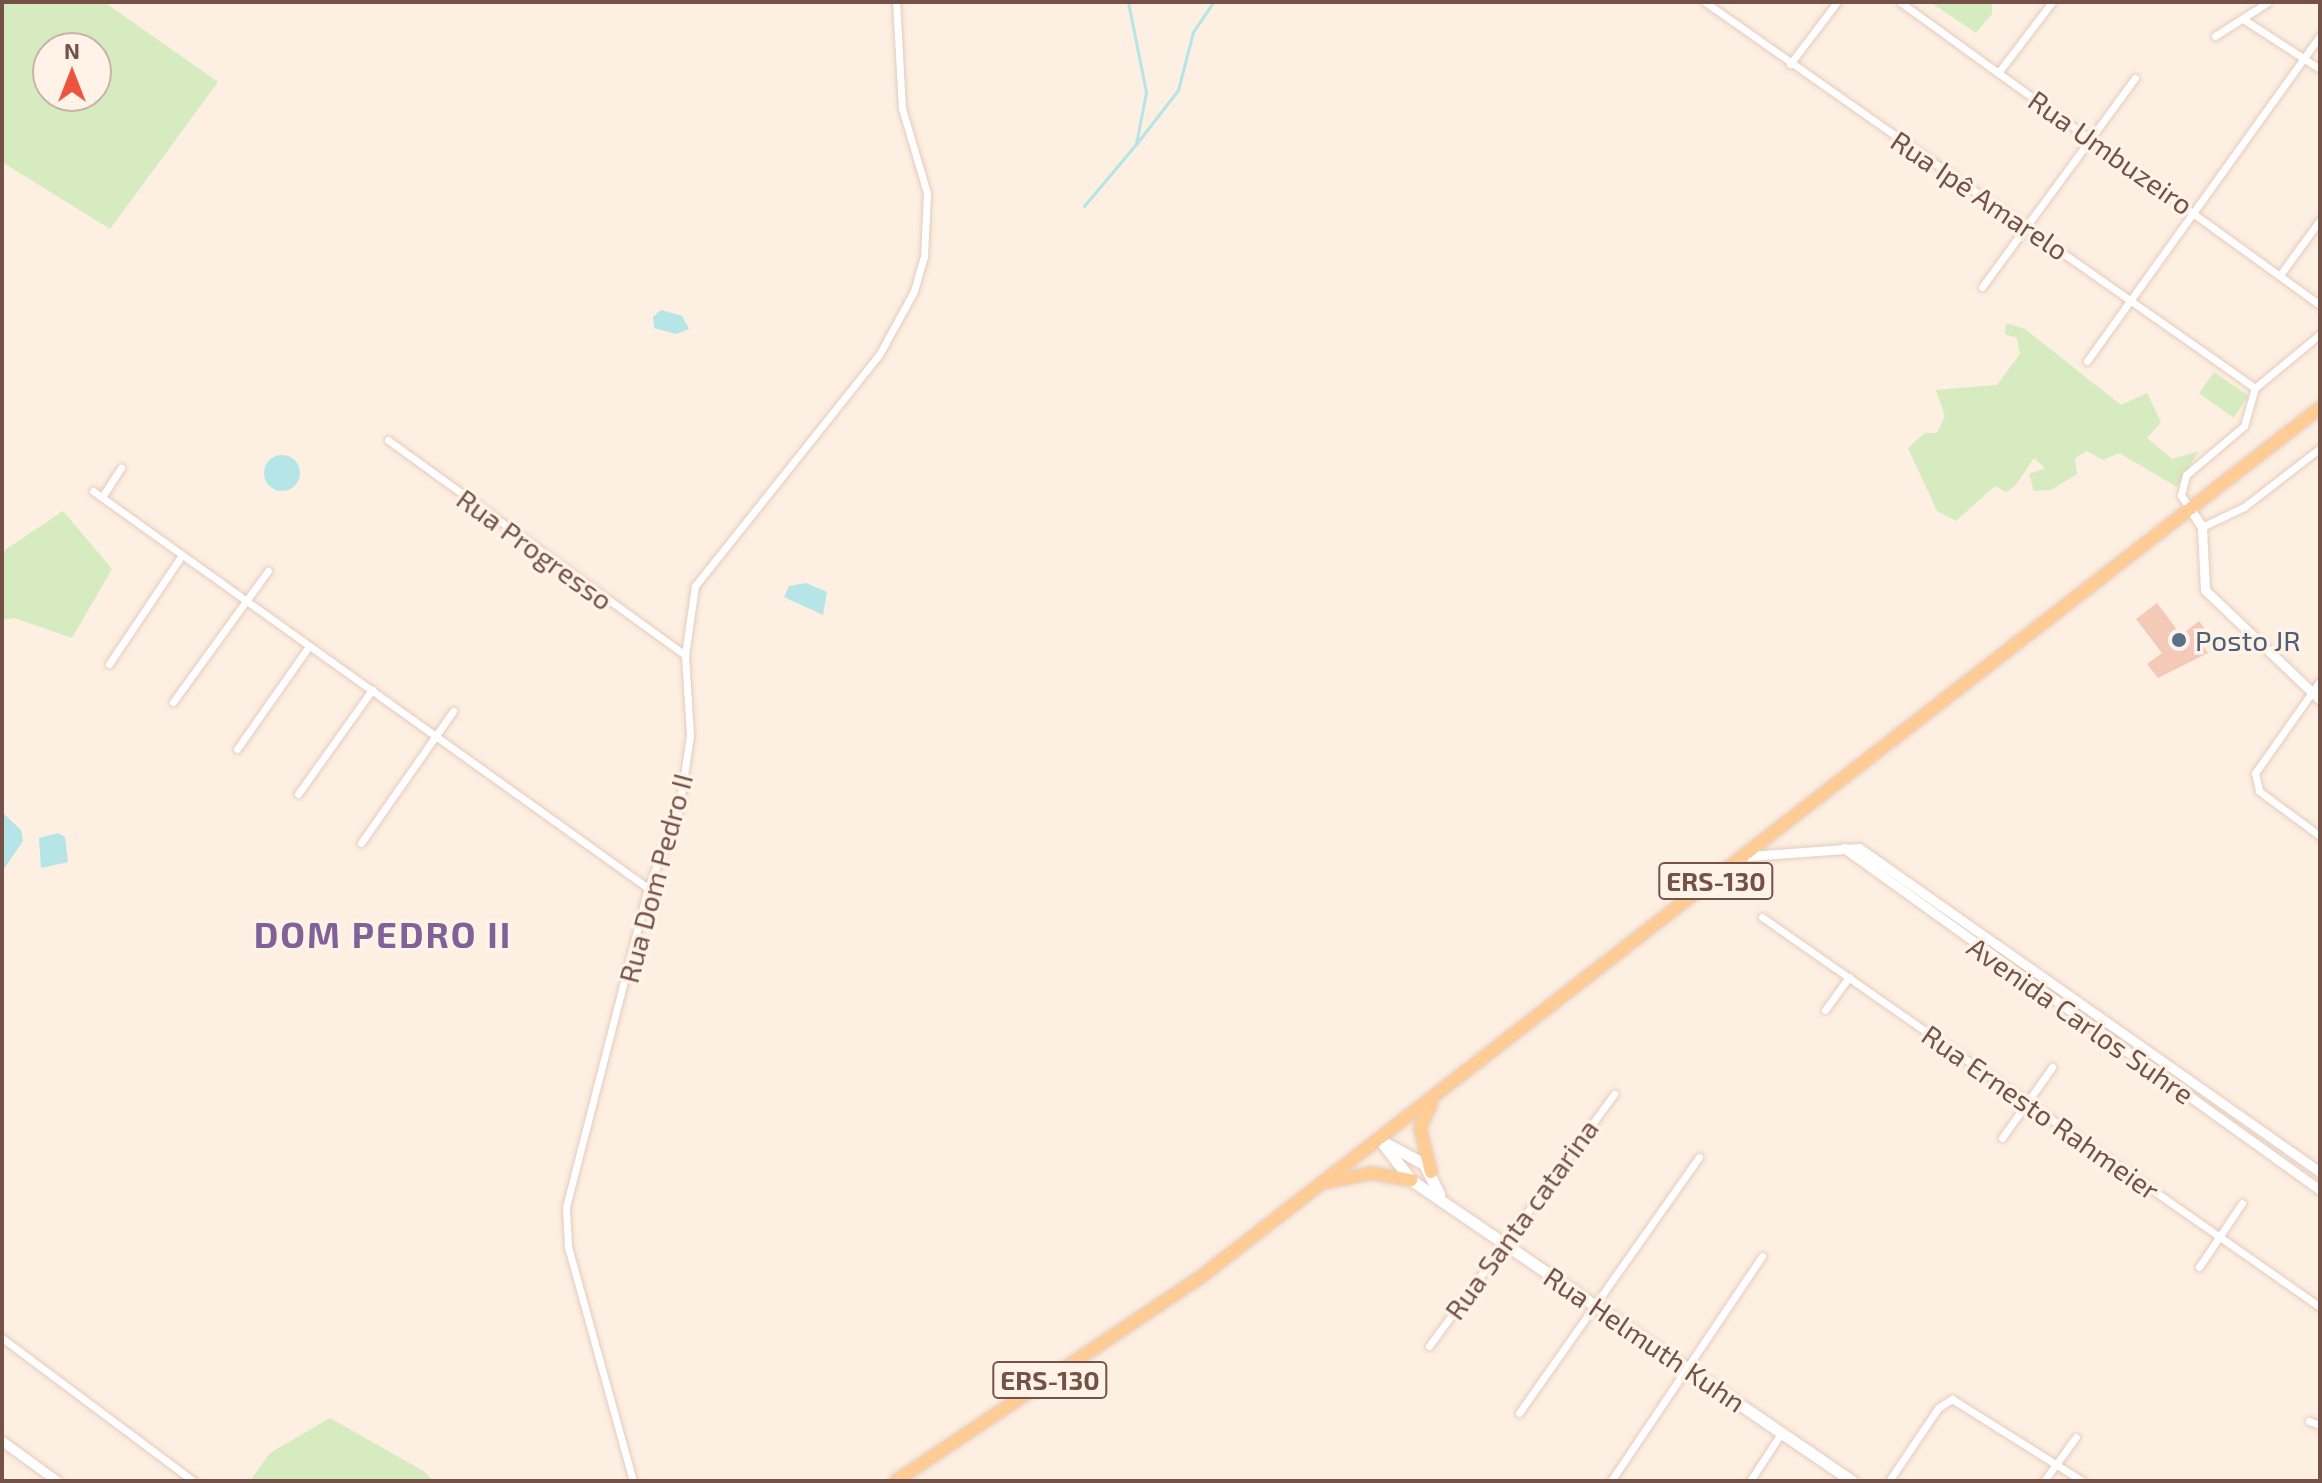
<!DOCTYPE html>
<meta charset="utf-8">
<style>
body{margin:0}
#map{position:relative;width:2322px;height:1483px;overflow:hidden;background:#fdefe1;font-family:"Exo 2",sans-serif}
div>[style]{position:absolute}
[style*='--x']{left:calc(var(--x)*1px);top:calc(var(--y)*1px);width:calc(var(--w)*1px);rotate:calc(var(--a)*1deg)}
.green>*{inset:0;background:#d6ebbf;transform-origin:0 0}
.water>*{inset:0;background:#b5e5e7}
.round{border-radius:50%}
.stream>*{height:3px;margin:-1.5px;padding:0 1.5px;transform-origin:1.5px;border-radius:1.5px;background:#b5e5e7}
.building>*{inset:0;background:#f4c9b7}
.roads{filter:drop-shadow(0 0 2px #e4ccbf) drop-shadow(0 0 2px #e4ccbf)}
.minor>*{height:7px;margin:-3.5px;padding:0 3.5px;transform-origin:3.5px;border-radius:3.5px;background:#fff}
.tertiary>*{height:9px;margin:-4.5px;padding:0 4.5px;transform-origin:4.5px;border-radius:4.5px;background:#fff}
.secondary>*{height:11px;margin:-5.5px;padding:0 5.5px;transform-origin:5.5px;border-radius:5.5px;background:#fff}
.primary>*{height:12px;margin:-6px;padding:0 6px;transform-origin:6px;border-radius:6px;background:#ffcc96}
.dots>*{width:22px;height:22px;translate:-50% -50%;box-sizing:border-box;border:4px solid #fff3e8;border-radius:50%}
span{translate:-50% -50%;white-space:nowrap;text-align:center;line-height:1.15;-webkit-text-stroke:7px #fff3e8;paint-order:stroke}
.shield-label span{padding:2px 6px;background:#fff3e8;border:2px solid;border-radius:6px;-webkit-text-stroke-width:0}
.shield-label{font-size:26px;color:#755247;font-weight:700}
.street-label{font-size:28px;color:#755247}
.service-label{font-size:28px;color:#4e5e75}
.left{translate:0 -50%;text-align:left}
.district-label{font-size:36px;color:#806299;font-weight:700;letter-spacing:2px}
.frame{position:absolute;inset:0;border:4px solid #755247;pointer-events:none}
.north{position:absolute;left:32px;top:32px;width:80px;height:80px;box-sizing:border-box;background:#fff3e8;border:2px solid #c8b3a8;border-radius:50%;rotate:0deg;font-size:22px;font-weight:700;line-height:32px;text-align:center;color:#755247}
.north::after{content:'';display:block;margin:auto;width:28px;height:36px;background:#ed5440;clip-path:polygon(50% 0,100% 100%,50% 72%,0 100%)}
</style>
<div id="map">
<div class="green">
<div style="clip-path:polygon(evenodd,2px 2px,104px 2px,218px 82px,110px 229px,2px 162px,2px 2px,96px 48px,96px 96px,48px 96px,48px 48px,96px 48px)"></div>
<div style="clip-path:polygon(1930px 2px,1992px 2px,1992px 14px,1976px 33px)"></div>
<div style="clip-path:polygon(2006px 323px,2025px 329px,2121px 405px,2147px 393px,2161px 422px,2147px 438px,2172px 459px,2199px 451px,2177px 487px,2119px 453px,2103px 460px,2087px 451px,2075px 458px,2077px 474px,2051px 490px,2034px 491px,2029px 474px,2045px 468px,2034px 458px,2015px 486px,2006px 492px,1995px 486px,1956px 521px,1937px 511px,1908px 448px,1925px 433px,1937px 433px,1945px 416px,1936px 390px,1997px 385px,2020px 354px,2017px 338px,2005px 334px)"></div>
<div style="left:2214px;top:372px;width:42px;height:26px;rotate:35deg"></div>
<div style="clip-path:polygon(63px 511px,112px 569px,72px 638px,14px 618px,2px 620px,2px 552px)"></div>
<div style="clip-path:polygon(330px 1418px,425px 1472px,433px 1481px,250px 1481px,270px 1453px)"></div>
</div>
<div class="water">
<div style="clip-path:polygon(661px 310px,682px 316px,689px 329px,676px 334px,654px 328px,653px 317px)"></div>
<div class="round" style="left:264px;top:455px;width:36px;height:36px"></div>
<div style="clip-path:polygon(806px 583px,827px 592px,823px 615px,784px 597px,789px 586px)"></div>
<div style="clip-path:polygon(2px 812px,21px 830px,23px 841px,3px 870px)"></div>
<div style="clip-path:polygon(58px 833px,65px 837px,68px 862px,41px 868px,39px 838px)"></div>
</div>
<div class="stream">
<div style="--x:1137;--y:143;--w:67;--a:-52.3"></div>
<div style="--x:1178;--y:90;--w:60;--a:-75.5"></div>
<div style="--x:1193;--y:32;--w:36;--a:-56"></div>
<div style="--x:1084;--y:206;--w:81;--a:-50"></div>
<div style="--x:1136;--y:144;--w:53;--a:-79.1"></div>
<div style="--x:1146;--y:92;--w:92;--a:-101.3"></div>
</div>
<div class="building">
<div style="clip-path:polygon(2157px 603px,2181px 635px,2199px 621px,2210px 636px,2201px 643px,2208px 653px,2158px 678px,2147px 664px,2162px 653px,2136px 619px)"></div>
</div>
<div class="roads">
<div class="minor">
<div style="--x:1705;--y:2;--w:672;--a:35.06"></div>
<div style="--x:1900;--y:2;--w:518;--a:35.81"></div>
<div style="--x:2243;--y:19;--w:92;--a:33"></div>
<div style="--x:2215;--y:36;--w:63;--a:-32.7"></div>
<div style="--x:1790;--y:64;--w:78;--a:-52.8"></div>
<div style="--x:1998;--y:73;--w:89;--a:-52.7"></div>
<div style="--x:2280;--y:275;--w:68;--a:-54"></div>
<div style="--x:1982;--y:287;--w:259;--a:-53.8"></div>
<div style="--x:2087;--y:361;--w:401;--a:-54.4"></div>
<div style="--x:388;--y:440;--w:367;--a:35.9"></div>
<div style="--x:93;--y:491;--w:682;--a:35.58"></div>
<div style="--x:102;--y:497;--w:35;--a:-57"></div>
<div style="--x:2190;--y:509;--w:17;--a:-123"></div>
<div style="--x:2181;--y:495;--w:21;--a:-76"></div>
<div style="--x:2186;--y:475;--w:76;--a:-40.2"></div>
<div style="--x:2244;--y:426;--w:40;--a:-74"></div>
<div style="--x:2255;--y:388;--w:85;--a:-39.7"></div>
<div style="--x:2202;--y:527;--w:47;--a:-25.5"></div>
<div style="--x:2244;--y:507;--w:96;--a:-37.8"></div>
<div style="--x:109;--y:664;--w:131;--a:-56.2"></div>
<div style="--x:2320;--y:681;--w:113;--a:125.2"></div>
<div style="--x:2255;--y:773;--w:18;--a:77"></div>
<div style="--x:2259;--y:791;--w:76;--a:36.4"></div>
<div style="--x:173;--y:702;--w:162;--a:-54.1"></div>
<div style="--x:237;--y:749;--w:126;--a:-55"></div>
<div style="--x:298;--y:794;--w:128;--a:-54.6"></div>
<div style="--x:361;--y:843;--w:161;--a:-55.1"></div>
<div style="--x:1762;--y:917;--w:681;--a:34.95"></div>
<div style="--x:1825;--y:1010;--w:41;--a:-54"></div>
<div style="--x:2002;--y:1138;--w:87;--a:-54.8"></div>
<div style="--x:2199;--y:1267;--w:77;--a:-56.1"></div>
<div style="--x:2;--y:1338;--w:239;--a:36.8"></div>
<div style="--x:1429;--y:1346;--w:313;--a:-53.7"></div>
<div style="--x:1519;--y:1413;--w:313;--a:-54.9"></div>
<div style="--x:2309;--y:1421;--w:12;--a:20"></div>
<div style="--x:633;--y:1481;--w:244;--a:-105.5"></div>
<div style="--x:568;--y:1246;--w:39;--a:-93"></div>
<div style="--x:566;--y:1207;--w:329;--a:-75.6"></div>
<div style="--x:648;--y:888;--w:85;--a:-68.6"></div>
<div style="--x:679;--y:809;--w:75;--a:-81.5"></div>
<div style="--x:690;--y:735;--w:80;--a:-93.6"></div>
<div style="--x:685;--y:655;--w:70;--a:-81.8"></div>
<div style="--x:695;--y:586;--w:295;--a:-51.5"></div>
<div style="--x:879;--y:355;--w:73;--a:-61.3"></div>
<div style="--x:914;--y:291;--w:35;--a:-74"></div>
<div style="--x:924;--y:257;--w:64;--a:-87.3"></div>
<div style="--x:927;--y:193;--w:89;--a:-106.4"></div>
<div style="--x:902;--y:108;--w:106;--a:-93.2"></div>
<div style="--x:1611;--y:1481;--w:271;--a:-56.1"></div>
<div style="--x:1750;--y:1481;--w:59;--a:-56.9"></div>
<div style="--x:1889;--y:1481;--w:88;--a:-56.1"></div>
<div style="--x:1938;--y:1408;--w:17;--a:-33"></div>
<div style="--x:1952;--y:1399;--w:154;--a:32.2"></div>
<div style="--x:2044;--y:1481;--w:54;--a:-54"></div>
</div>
<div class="tertiary">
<div style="--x:2190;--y:509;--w:22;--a:56"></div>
<div style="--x:2202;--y:527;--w:63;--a:87.3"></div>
<div style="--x:2205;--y:590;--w:159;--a:43.7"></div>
<div style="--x:1844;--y:848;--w:586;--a:35.7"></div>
<div style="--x:1749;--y:856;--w:110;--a:-4.2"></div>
<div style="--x:1859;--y:848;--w:563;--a:35.1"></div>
<div style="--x:2;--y:1441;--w:68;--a:36"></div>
</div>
<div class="secondary">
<div style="--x:1380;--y:1140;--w:51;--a:52.2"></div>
<div style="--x:1411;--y:1180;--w:534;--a:34.32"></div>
<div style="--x:1380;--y:1140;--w:50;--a:28.6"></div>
<div style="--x:1424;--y:1164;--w:34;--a:63"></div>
</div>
<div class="primary">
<div style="--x:1431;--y:1172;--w:45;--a:-104"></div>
<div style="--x:1420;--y:1128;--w:26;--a:-65"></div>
<div style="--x:1328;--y:1182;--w:44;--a:-11.8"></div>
<div style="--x:1371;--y:1173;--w:41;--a:9.9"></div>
<div style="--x:896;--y:1481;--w:368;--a:-33.8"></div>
<div style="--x:1202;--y:1276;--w:1415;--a:-37.83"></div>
</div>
</div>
<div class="dots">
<div style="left:2179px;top:640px;background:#5c6f8a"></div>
</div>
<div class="shield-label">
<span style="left:1716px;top:881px">ERS-130</span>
<span style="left:1050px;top:1380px">ERS-130</span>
</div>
<div class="street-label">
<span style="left:2111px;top:152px;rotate:35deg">Rua Umbuzeiro</span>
<span style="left:1980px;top:195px;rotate:34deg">Rua Ipê Amarelo</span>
<span style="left:535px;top:549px;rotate:36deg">Rua Progresso</span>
<span style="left:655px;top:878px;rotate:-75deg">Rua Dom Pedro II</span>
<span style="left:2081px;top:1020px;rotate:35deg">Avenida Carlos Suhre</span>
<span style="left:2041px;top:1112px;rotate:35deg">Rua Ernesto Rahmeier</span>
<span style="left:1521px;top:1219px;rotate:-54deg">Rua Santa catarina</span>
<span style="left:1645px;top:1339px;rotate:34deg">Rua Helmuth Kuhn</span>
</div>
<div class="service-label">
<span class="left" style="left:2195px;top:640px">Posto JR</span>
</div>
<div class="district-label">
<span style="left:383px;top:934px">DOM PEDRO II</span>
</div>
<div class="frame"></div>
<div class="north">N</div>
</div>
